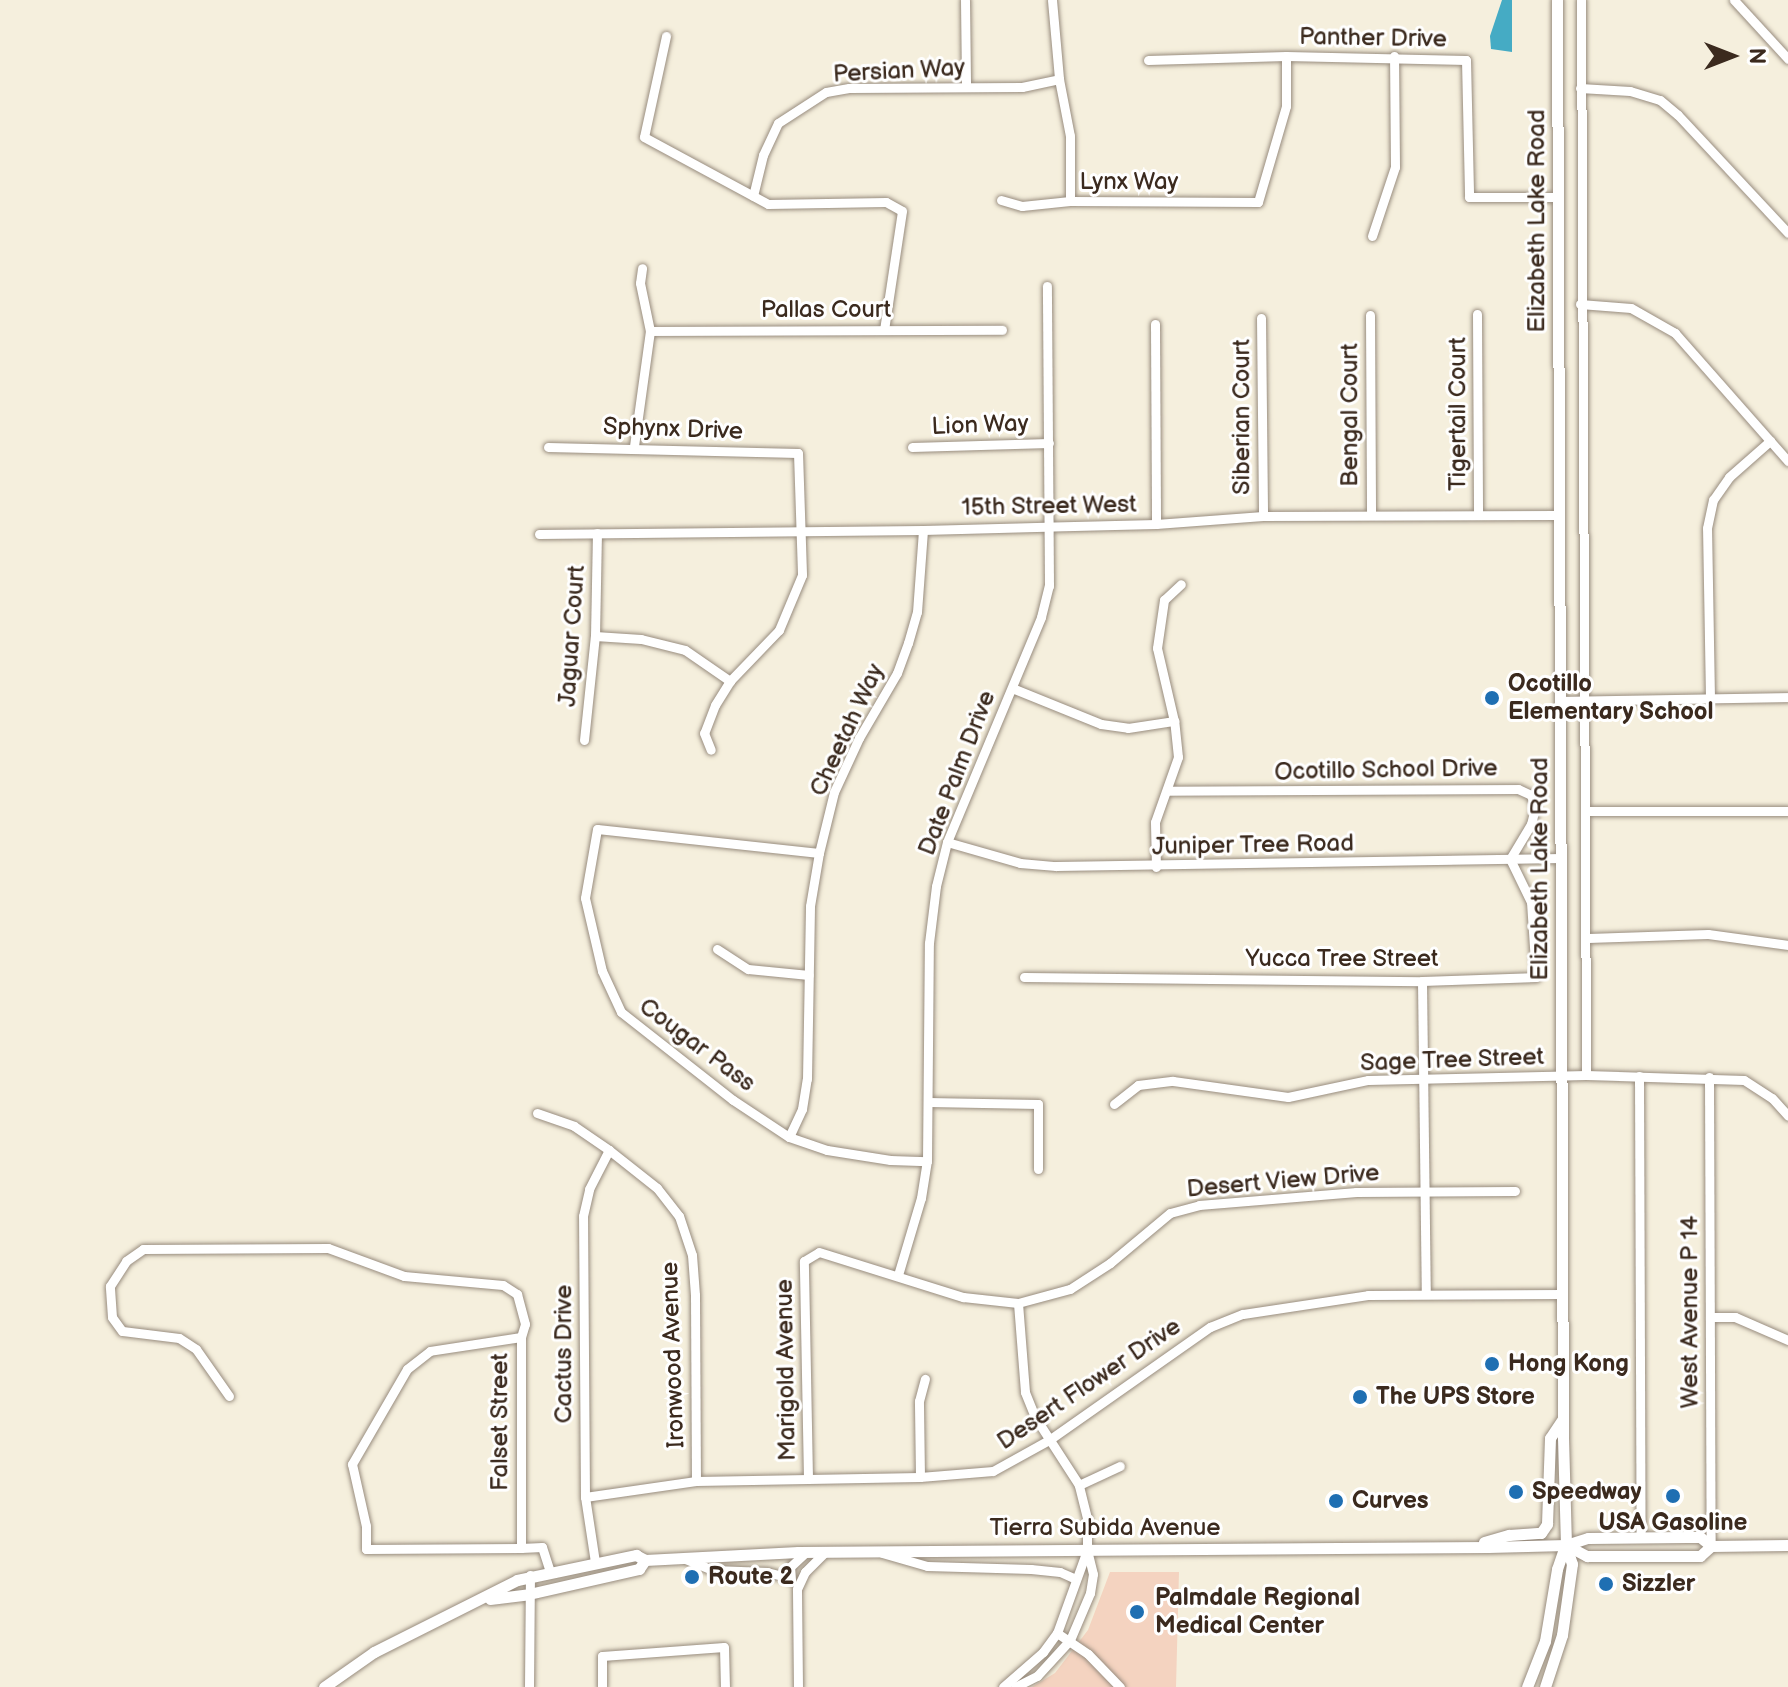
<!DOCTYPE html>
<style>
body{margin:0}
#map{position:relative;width:1788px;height:1687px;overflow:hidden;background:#f5efdd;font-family:"Balsamiq Sans",sans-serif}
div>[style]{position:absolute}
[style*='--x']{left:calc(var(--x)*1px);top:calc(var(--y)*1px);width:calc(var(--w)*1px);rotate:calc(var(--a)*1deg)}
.built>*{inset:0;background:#f4d3c0}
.water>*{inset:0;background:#45abc4}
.roads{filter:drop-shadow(0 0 2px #988c7e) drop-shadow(0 0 2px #988c7e)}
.minor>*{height:9px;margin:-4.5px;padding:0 4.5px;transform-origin:4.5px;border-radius:4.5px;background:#fff}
.major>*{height:11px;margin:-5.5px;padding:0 5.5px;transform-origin:5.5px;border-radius:5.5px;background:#fff}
.dots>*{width:22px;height:22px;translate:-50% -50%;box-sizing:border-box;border:4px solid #fff;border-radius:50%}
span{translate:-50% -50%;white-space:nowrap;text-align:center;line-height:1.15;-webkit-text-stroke:6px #fff;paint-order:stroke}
.street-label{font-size:24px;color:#3b2a1e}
.poi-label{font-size:24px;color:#3b2a1e;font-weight:700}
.left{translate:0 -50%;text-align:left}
.north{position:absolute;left:1692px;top:16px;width:80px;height:80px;-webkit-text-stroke:6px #fff;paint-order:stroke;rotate:90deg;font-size:22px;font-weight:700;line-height:32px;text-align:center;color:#3b2a1e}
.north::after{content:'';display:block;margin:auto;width:28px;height:36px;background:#3b2a1e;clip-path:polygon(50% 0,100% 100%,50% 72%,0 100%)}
</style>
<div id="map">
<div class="built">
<div style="clip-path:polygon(1110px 1572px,1179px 1572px,1176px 1687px,1032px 1687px,1055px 1673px,1088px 1630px)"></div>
</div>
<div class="water">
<div style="clip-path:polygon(1502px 0,1512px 0,1512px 52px,1491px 49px,1490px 36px)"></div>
</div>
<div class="roads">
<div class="minor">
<div style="--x:965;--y:0;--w:87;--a:89.3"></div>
<div style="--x:1052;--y:0;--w:79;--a:84.9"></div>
<div style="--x:1059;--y:79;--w:58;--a:79.1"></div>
<div style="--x:1070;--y:136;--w:65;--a:90"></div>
<div style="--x:1581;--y:0;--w:1075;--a:89.73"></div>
<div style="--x:1734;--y:0;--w:80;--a:47.5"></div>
<div style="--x:666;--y:36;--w:103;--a:102.3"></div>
<div style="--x:644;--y:137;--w:141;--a:28.4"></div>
<div style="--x:768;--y:204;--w:118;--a:-1"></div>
<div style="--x:886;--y:202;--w:18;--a:29"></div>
<div style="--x:902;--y:211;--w:120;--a:98.6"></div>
<div style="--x:1148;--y:60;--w:138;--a:-1.7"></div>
<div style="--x:1286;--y:56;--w:180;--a:1.3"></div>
<div style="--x:1466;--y:60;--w:137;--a:88.7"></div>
<div style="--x:1469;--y:197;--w:90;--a:0"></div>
<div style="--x:1580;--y:88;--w:50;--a:3.4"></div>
<div style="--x:1630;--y:91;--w:31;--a:17"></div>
<div style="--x:1660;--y:100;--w:23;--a:40"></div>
<div style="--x:1678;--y:115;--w:161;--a:47"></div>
<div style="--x:753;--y:196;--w:42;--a:-76.3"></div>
<div style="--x:763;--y:155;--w:35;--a:-65"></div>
<div style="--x:778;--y:123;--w:57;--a:-32.9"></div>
<div style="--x:826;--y:92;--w:23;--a:-10"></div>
<div style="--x:849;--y:88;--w:173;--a:-0.3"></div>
<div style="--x:1022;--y:87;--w:38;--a:-12"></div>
<div style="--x:1001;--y:200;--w:22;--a:16"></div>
<div style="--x:1022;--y:206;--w:48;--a:-5.9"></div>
<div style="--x:1070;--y:201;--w:188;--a:0.3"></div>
<div style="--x:1258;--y:202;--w:100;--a:-73.7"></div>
<div style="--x:1286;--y:106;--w:50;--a:-90"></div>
<div style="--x:1372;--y:236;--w:73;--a:-71.6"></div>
<div style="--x:1395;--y:167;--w:111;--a:-90.5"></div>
<div style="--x:1580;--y:304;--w:51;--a:4.5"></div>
<div style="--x:1631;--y:308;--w:51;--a:29.6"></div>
<div style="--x:1675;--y:333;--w:171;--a:48.6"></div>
<div style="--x:1477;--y:314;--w:201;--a:89.7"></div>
<div style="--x:1370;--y:315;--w:200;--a:89.7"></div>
<div style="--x:1261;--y:318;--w:198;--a:89.4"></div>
<div style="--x:1155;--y:324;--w:200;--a:89.7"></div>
<div style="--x:650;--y:331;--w:352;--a:-0.2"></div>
<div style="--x:634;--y:446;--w:116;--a:-82.1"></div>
<div style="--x:650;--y:331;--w:49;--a:-101.8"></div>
<div style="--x:640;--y:283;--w:15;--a:-82"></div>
<div style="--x:548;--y:447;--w:250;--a:1.4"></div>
<div style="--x:798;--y:453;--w:122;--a:88.1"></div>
<div style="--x:802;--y:575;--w:60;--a:112.7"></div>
<div style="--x:779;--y:630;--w:71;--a:133.9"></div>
<div style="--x:730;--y:681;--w:28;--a:122"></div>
<div style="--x:715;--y:705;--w:30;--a:111"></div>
<div style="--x:704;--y:733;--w:18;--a:68"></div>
<div style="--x:912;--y:447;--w:137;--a:-1.7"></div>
<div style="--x:539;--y:534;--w:384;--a:-0.6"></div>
<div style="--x:923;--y:530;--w:233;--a:-1.5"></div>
<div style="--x:1156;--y:524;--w:107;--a:-4.3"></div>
<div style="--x:1263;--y:516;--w:297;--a:-0.2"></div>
<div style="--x:595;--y:636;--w:46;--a:3.7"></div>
<div style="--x:641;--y:639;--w:45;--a:14"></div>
<div style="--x:685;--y:650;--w:55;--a:34.6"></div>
<div style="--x:1012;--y:688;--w:96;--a:22"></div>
<div style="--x:1101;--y:724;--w:27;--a:8"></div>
<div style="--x:1128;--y:728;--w:47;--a:-8.7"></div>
<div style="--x:1710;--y:698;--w:170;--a:-91"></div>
<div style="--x:1707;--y:528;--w:29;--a:-78"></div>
<div style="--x:1713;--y:500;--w:28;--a:-55"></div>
<div style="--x:1729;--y:477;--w:55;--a:-41.3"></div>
<div style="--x:1561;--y:701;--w:227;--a:-1"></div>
<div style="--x:584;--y:740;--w:105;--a:-84"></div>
<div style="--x:595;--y:636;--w:103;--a:-88.9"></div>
<div style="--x:1585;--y:811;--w:203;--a:0"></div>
<div style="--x:947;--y:842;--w:76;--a:16"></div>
<div style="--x:1020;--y:863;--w:36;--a:5"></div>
<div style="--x:1056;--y:866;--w:506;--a:-0.91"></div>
<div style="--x:819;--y:853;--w:223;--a:-173.8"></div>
<div style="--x:597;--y:829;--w:70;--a:99.9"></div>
<div style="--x:585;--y:898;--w:75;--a:76.9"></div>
<div style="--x:602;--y:971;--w:45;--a:65.1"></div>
<div style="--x:621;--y:1012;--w:142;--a:38.2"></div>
<div style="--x:733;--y:1100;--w:67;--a:33.5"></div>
<div style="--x:789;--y:1137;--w:40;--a:18.9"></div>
<div style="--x:827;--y:1150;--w:64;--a:9"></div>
<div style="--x:890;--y:1160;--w:37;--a:2"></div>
<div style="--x:1156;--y:867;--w:45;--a:-91.3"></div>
<div style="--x:1155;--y:822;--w:69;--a:-70.5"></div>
<div style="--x:1178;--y:757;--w:36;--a:-96"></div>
<div style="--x:1174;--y:721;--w:75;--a:-103.1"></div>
<div style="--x:1157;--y:648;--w:49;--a:-81.7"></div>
<div style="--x:1164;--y:600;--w:23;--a:-43"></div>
<div style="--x:1588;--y:938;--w:120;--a:-1.9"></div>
<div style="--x:1708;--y:934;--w:81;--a:7.8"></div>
<div style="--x:717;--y:949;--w:37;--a:33"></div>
<div style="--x:748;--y:969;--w:61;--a:5.6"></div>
<div style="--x:1024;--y:977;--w:398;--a:0.6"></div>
<div style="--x:1422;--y:981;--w:114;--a:-2"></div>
<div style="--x:1536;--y:977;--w:75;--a:-93.8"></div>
<div style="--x:1531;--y:902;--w:48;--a:-116"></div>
<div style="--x:1510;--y:859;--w:41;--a:-59"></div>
<div style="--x:1531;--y:824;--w:16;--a:-76"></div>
<div style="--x:1535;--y:808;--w:14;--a:-107"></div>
<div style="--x:1531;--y:795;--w:14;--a:-155"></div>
<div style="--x:1518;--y:789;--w:350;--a:179.7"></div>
<div style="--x:1422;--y:981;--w:312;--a:89.3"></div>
<div style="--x:1639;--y:1076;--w:462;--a:89.8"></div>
<div style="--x:1709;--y:1077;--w:469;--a:89.8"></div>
<div style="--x:928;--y:1102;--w:110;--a:1"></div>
<div style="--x:1038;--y:1104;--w:65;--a:90"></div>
<div style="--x:1114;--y:1104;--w:31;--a:-38"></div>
<div style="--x:1138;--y:1085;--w:35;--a:-7"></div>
<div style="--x:1173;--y:1081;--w:116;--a:7.9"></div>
<div style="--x:1288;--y:1097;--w:82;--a:-12"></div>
<div style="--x:1368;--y:1080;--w:218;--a:-1.3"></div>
<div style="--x:1586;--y:1075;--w:158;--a:1.8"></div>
<div style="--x:1744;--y:1080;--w:33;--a:33"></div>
<div style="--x:1772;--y:1098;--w:24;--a:48"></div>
<div style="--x:537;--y:1113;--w:39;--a:19"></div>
<div style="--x:574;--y:1126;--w:42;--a:34.4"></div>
<div style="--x:609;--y:1150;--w:61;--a:38.4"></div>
<div style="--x:657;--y:1188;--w:36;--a:52"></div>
<div style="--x:679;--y:1216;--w:41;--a:71.6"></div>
<div style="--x:692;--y:1255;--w:40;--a:85.7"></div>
<div style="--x:695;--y:1295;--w:186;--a:89.7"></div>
<div style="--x:789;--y:1137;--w:31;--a:-65"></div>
<div style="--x:802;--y:1109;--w:30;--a:-81"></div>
<div style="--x:807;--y:1079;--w:173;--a:-89"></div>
<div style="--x:810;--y:906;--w:54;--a:-80.4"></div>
<div style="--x:819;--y:853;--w:63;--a:-76.2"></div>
<div style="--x:834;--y:792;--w:60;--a:-65.2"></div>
<div style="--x:859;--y:738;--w:75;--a:-59.7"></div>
<div style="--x:897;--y:673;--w:32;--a:-70"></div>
<div style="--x:908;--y:643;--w:32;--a:-74"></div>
<div style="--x:917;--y:612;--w:82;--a:-85.8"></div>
<div style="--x:898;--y:1275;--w:80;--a:-73.4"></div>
<div style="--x:921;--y:1198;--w:37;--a:-81"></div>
<div style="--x:927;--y:1161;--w:218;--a:-89.5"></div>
<div style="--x:929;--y:943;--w:57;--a:-83"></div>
<div style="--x:936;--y:886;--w:45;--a:-76"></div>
<div style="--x:947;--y:842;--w:244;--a:-67.3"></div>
<div style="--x:1041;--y:617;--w:32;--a:-76"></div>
<div style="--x:1049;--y:586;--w:300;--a:-90.4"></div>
<div style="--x:1710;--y:1317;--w:25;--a:0"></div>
<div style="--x:1735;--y:1317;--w:58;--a:23.5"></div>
<div style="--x:229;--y:1396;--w:57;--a:-125.1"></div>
<div style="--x:196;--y:1349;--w:20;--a:-147"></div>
<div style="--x:179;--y:1338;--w:57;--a:-173"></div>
<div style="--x:122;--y:1331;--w:17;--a:-126"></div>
<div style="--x:112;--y:1317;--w:31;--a:-94"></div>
<div style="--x:110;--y:1286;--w:30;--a:-57"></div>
<div style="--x:126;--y:1261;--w:21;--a:-35"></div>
<div style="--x:143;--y:1249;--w:185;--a:-0.3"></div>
<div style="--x:328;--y:1248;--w:81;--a:20.2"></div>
<div style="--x:404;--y:1276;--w:99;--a:5.2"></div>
<div style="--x:503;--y:1285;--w:17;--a:33"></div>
<div style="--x:517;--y:1294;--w:31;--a:75"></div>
<div style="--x:525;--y:1324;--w:14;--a:107"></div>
<div style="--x:920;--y:1477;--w:76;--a:-90.8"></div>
<div style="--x:919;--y:1401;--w:23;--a:-75"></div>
<div style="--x:808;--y:1478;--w:217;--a:-91.1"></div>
<div style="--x:804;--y:1261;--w:17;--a:-31"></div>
<div style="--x:819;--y:1252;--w:151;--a:17.4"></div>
<div style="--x:963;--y:1297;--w:55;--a:6.2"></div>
<div style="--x:1018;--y:1303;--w:54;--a:-15.1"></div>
<div style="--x:1070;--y:1289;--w:48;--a:-33"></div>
<div style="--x:1110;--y:1263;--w:78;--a:-39.8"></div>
<div style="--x:1170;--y:1213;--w:30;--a:-15"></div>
<div style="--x:1199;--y:1205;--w:158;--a:-4.7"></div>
<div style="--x:1356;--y:1192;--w:159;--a:-0.4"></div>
<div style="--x:1079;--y:1485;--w:45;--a:-24.9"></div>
<div style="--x:585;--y:1497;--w:112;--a:-8.2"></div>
<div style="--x:696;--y:1481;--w:224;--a:-1"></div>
<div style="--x:920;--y:1477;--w:73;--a:-4.7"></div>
<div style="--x:993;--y:1471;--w:64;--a:-29"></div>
<div style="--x:1049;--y:1440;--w:197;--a:-35.1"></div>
<div style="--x:1210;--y:1327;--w:35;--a:-22"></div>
<div style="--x:1243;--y:1314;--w:126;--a:-8.6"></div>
<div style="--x:1368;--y:1295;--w:194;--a:-0.3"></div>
<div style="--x:521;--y:1548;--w:211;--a:-90"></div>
<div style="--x:521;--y:1337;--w:92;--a:171.3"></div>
<div style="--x:430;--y:1351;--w:29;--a:142"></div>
<div style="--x:407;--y:1369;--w:110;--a:120.1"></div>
<div style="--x:352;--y:1464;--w:64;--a:77.3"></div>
<div style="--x:366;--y:1526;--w:23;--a:90"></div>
<div style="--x:366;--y:1549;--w:155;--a:-0.4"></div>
<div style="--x:521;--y:1548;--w:21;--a:-3"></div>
<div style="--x:542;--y:1547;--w:25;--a:72"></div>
<div style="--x:882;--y:1553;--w:47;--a:16.1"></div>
<div style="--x:927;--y:1566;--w:104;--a:1.7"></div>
<div style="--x:1031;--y:1569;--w:29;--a:6"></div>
<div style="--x:1060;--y:1572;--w:17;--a:24"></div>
<div style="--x:683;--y:1558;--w:32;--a:22"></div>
<div style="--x:713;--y:1570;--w:54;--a:2.1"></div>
<div style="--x:767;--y:1572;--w:24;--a:15"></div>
<div style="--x:595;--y:1562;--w:66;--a:-98.7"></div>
<div style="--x:585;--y:1497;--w:281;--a:-90.4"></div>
<div style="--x:583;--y:1216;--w:28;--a:-77"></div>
<div style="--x:589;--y:1189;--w:44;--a:-62.9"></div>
<div style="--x:791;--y:1580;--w:13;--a:-94"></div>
<div style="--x:790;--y:1567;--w:22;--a:-43"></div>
<div style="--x:1057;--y:1633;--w:37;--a:34"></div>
<div style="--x:1088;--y:1654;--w:46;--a:45.9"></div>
<div style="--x:529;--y:1687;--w:112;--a:-89.5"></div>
<div style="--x:602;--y:1687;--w:31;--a:-90"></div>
<div style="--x:602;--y:1656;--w:122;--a:-4.2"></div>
<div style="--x:724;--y:1647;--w:40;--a:88.6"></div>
<div style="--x:798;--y:1687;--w:98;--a:-90.6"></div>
<div style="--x:797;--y:1589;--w:19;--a:-65"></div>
<div style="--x:805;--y:1572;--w:28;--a:-45"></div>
<div style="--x:1003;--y:1687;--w:53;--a:-41.2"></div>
<div style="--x:1043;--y:1652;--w:24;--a:-54"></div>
<div style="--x:1057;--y:1633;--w:88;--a:-70.1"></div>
<div style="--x:1015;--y:1687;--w:25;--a:-27"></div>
<div style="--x:1037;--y:1676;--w:49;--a:-47.5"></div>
<div style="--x:1070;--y:1640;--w:51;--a:-66.9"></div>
<div style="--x:1090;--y:1593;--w:19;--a:-81"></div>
<div style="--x:1093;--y:1574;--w:25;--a:-104"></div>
<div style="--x:1087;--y:1550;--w:32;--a:-90"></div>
<div style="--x:1087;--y:1518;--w:34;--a:-104"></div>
<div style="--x:1079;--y:1485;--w:81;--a:-122.9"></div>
<div style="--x:1035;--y:1417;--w:27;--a:-112"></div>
<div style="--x:1025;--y:1392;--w:89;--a:-94.5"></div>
</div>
<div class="major">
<div style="--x:1484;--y:1542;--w:26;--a:-16"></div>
<div style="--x:1509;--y:1535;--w:32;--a:-4"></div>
<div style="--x:1541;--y:1533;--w:11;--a:-56"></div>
<div style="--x:1547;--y:1524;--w:86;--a:-88"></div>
<div style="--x:1550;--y:1438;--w:23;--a:-56"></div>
<div style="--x:1566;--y:1545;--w:24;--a:28"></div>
<div style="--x:1587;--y:1556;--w:113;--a:0"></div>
<div style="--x:1700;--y:1556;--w:15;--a:-42"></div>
<div style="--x:1711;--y:1546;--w:77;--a:-0.7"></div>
<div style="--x:490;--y:1599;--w:39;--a:-7"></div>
<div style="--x:529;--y:1594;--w:113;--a:-12.8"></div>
<div style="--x:639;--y:1569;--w:11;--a:-56"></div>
<div style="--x:324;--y:1687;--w:61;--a:-35"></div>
<div style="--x:374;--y:1652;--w:160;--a:-26.7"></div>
<div style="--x:517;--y:1580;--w:122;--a:-11.9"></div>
<div style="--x:636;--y:1555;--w:10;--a:29"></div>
<div style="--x:645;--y:1560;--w:153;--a:-3"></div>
<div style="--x:798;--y:1552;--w:690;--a:-0.42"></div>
<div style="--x:1488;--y:1547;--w:78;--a:-1.5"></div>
<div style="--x:1566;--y:1545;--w:23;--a:-18"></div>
<div style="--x:1588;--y:1538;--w:99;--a:-0.6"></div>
<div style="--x:1687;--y:1537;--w:13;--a:0"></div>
<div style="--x:1700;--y:1537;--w:14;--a:39"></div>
<div style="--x:1527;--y:1687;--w:49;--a:-68.6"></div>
<div style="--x:1545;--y:1641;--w:73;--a:-80.5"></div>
<div style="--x:1557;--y:1569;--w:24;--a:-71"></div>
<div style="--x:1545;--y:1687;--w:55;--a:-71.9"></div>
<div style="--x:1562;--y:1635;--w:72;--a:-82"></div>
<div style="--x:1572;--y:1564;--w:20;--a:-108"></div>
<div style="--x:1566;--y:1545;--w:107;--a:-91.6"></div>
<div style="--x:1563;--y:1438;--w:1438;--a:-90.24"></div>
</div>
</div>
<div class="dots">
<div style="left:1492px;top:698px;background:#1f6fb2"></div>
<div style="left:1492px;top:1364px;background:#1f6fb2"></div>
<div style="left:1360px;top:1397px;background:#1f6fb2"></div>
<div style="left:1516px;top:1492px;background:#1f6fb2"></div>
<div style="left:1673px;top:1496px;background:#1f6fb2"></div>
<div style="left:1336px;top:1501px;background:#1f6fb2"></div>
<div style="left:692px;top:1577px;background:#1f6fb2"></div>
<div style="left:1606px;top:1584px;background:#1f6fb2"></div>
<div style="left:1137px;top:1612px;background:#1f6fb2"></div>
</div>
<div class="street-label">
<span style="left:1373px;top:38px;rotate:1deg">Panther Drive</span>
<span style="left:899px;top:71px;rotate:-3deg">Persian Way</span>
<span style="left:1129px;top:182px">Lynx Way</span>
<span style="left:1537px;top:221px;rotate:-90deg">Elizabeth Lake Road</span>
<span style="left:826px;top:310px">Pallas Court</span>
<span style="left:1458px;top:414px;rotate:-90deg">Tigertail Court</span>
<span style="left:1350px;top:415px;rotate:-90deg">Bengal Court</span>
<span style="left:1242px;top:417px;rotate:-90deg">Siberian Court</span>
<span style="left:980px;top:425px;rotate:-2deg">Lion Way</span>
<span style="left:673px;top:429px;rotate:2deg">Sphynx Drive</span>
<span style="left:1049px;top:506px;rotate:-1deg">15th Street West</span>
<span style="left:572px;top:636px;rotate:-86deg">Jaguar Court</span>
<span style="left:847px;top:730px;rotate:-65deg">Cheetah Way</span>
<span style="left:1386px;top:770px;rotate:-1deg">Ocotillo School Drive</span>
<span style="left:957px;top:773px;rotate:-69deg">Date Palm Drive</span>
<span style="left:1253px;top:845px;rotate:-1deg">Juniper Tree Road</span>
<span style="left:1540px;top:869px;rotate:-90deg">Elizabeth Lake Road</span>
<span style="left:1342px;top:959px">Yucca Tree Street</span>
<span style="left:697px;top:1045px;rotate:37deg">Cougar Pass</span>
<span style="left:1452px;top:1060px;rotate:-2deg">Sage Tree Street</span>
<span style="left:1283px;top:1181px;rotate:-5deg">Desert View Drive</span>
<span style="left:1690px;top:1312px;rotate:-90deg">West Avenue P 14</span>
<span style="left:564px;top:1354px;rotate:-90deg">Cactus Drive</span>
<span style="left:673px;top:1355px;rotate:-92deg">Ironwood Avenue</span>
<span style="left:786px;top:1370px;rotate:-91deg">Marigold Avenue</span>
<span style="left:1089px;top:1384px;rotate:-34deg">Desert Flower Drive</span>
<span style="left:500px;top:1422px;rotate:-90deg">Falset Street</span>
<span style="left:1105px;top:1528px">Tierra Subida Avenue</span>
</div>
<div class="poi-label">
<span class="left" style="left:1508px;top:698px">Ocotillo<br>Elementary School</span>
<span class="left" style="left:1508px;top:1364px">Hong Kong</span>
<span class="left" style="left:1376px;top:1397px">The UPS Store</span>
<span class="left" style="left:1532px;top:1492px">Speedway</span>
<span class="left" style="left:1352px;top:1501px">Curves</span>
<span style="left:1673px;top:1523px">USA Gasoline</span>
<span class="left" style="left:708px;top:1577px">Route 2</span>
<span class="left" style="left:1622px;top:1584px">Sizzler</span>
<span class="left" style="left:1155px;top:1612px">Palmdale Regional<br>Medical Center</span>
</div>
<div class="north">N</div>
</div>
